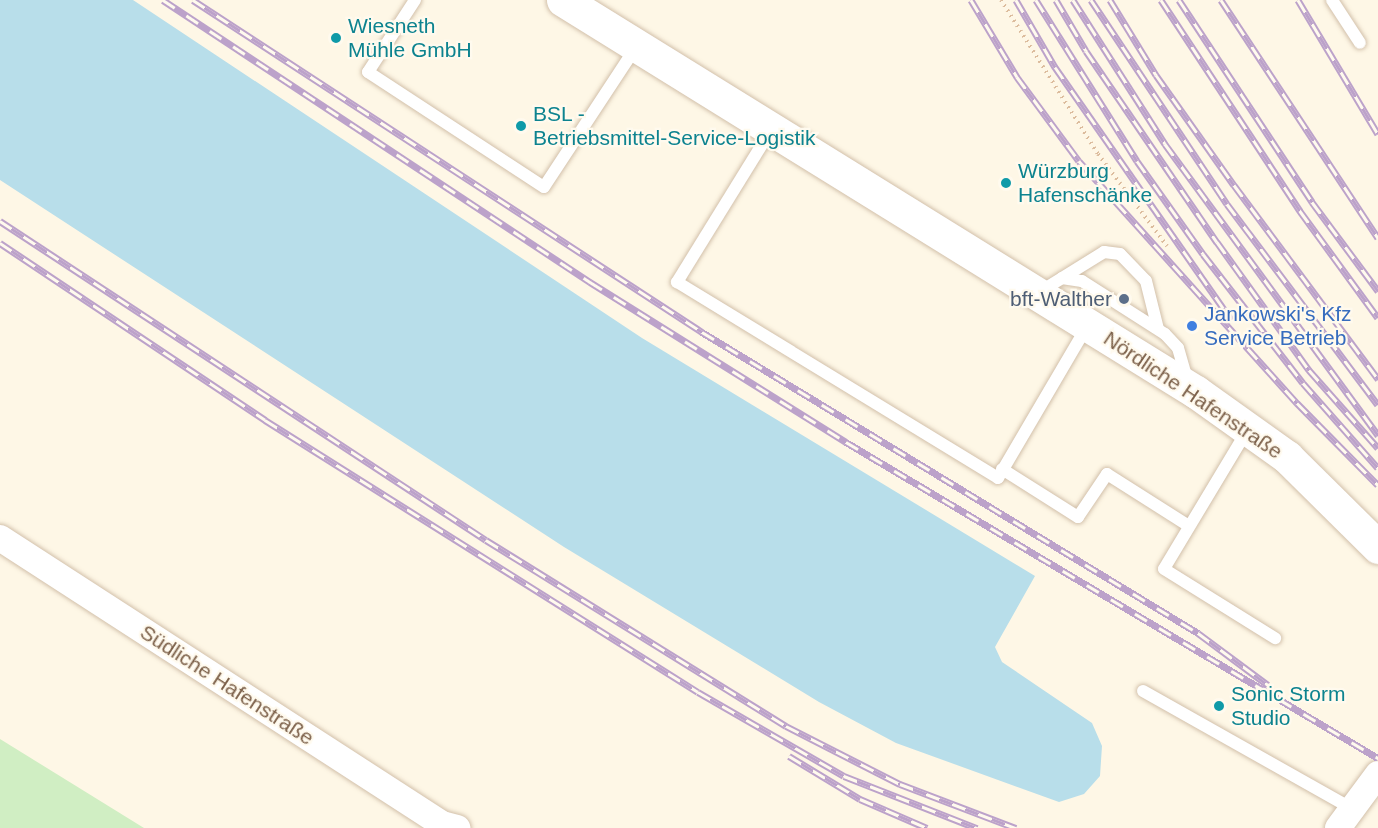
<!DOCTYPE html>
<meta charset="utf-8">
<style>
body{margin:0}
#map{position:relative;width:1378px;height:828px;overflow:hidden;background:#fef7e6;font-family:Arial,sans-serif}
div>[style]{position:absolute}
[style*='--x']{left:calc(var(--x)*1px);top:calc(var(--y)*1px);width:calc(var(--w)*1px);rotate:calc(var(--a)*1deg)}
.green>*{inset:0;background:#d0eec3}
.water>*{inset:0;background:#b8deea}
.path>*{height:4px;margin-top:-2px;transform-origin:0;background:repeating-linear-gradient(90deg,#dcbc9d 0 1.5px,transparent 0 6px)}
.roads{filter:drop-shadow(0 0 2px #d2c0aa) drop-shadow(0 0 2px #d2c0aa)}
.lane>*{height:12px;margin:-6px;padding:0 6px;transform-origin:6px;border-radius:6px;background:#fff}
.street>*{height:26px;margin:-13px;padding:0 13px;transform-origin:13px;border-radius:13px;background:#fff}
.secondary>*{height:33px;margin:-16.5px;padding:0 16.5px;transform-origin:16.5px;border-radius:16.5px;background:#fff}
.rail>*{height:7px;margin-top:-3.5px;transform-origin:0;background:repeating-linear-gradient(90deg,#fffaee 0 14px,#bca2ca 0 28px);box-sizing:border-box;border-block:2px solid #bca2ca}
.dots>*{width:16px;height:16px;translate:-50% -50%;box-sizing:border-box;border:3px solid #fffaee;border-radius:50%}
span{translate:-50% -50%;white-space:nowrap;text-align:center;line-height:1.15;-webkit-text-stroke:4.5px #fffaee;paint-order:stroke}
.culture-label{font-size:21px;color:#0d838f}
.left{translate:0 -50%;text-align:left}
.service-label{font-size:21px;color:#4e5e75}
.right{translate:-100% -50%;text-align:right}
.shop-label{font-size:21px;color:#366cbe}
.street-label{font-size:21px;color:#7b5f48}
</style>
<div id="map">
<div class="green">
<div style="clip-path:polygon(0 739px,144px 828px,0 828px)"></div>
</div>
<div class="water">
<div style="clip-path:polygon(0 0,133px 0,642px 338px,1035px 576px,995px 647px,1002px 662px,1092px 723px,1102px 746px,1100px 776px,1084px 794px,1059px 802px,896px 743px,819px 702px,564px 547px,0 180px)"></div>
</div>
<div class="path">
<div style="--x:1001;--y:0;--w:182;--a:57.8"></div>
<div style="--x:1098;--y:154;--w:115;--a:53.1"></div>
</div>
<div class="roads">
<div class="lane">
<div style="--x:415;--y:0;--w:86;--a:123.1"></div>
<div style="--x:368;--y:72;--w:210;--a:33.2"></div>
<div style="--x:544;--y:187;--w:168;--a:-56.7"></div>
<div style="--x:1332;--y:0;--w:51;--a:56.9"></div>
<div style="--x:771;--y:130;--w:179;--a:121.7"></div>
<div style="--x:677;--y:282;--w:376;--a:31.4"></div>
<div style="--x:998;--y:478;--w:176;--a:-59.6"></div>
<div style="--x:1062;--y:278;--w:20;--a:9"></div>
<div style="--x:1082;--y:281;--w:98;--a:32.6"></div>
<div style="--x:1165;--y:334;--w:19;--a:47"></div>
<div style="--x:1178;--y:348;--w:32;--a:74"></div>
<div style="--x:1038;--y:293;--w:78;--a:-31.8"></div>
<div style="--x:1104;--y:252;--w:16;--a:7"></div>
<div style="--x:1120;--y:254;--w:37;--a:46"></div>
<div style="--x:1146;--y:281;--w:49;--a:76"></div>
<div style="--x:1248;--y:429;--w:163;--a:121"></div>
<div style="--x:1164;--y:569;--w:131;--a:31.9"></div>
<div style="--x:1002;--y:469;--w:90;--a:32.3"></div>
<div style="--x:1078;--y:517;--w:52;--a:-56"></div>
<div style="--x:1107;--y:474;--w:97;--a:32.4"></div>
<div style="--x:1143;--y:691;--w:240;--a:29.4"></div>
</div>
<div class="street">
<div style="--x:0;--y:538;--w:526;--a:32.91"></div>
<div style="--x:442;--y:824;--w:16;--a:15"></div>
<div style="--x:1338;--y:828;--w:67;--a:-53.5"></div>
</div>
<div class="secondary">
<div style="--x:563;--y:0;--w:745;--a:31.77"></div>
<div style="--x:1196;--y:392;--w:112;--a:35.5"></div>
<div style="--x:1287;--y:457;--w:128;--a:44.7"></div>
</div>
</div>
<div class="rail">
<div style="--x:163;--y:0;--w:512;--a:33.44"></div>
<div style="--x:590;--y:282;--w:302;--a:32"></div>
<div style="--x:846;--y:442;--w:619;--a:30.71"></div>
<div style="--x:193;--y:0;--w:608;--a:33.11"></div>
<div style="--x:702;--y:332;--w:580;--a:31.25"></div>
<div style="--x:1198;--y:633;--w:87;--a:36.6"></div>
<div style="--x:971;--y:0;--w:90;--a:59.1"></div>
<div style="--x:1017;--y:77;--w:104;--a:53.6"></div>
<div style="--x:1079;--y:161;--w:326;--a:48"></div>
<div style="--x:1297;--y:403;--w:115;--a:45.4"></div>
<div style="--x:1016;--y:0;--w:78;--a:59.8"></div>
<div style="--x:1055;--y:67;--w:310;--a:55.1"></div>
<div style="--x:1036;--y:0;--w:190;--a:57.9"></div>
<div style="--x:1137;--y:161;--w:114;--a:54.6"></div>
<div style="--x:1203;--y:254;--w:163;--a:52.2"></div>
<div style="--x:1303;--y:383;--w:113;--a:48.6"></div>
<div style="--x:1056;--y:0;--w:59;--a:59.5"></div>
<div style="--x:1086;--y:51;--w:232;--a:55.6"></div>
<div style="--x:1217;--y:242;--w:158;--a:54.3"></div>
<div style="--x:1309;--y:370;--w:104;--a:48.5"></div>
<div style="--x:1073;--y:0;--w:171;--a:57.4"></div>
<div style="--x:1165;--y:144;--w:361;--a:53.8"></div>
<div style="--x:1091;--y:0;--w:245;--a:56.3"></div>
<div style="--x:1227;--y:204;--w:251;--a:53.1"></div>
<div style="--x:1110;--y:0;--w:88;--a:58.5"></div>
<div style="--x:1156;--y:75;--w:135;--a:54.7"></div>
<div style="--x:1234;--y:185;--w:242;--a:53.4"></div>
<div style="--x:1161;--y:0;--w:253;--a:56.6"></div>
<div style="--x:1300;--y:211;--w:132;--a:53.9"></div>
<div style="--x:1179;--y:0;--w:242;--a:56.6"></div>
<div style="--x:1312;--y:202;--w:111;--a:53.4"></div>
<div style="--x:1221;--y:0;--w:285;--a:56.6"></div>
<div style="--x:1298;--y:0;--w:156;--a:59.2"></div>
<div style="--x:0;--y:221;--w:581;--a:33.28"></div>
<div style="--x:486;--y:540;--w:353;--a:31.8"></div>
<div style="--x:786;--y:726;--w:128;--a:27"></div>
<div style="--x:900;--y:784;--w:124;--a:20.8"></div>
<div style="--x:0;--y:243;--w:319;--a:33.7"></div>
<div style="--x:265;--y:420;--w:511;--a:32.14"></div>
<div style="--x:698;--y:692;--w:168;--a:29.9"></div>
<div style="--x:844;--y:776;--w:143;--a:21.4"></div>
<div style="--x:789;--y:756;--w:83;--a:31.2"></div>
<div style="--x:860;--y:799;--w:73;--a:23.4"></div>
</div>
<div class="dots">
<div style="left:336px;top:38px;background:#0f9aa8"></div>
<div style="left:521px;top:126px;background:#0f9aa8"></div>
<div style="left:1006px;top:183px;background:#0f9aa8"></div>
<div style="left:1124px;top:299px;background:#5c6f8a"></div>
<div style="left:1192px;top:326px;background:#3f7fe0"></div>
<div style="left:1219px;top:706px;background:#0f9aa8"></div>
</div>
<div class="culture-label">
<span class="left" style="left:348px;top:38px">Wiesneth<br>Mühle GmbH</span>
<span class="left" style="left:533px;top:126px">BSL -<br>Betriebsmittel-Service-Logistik</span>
<span class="left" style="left:1018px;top:183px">Würzburg<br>Hafenschänke</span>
<span class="left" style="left:1231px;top:706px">Sonic Storm<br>Studio</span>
</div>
<div class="service-label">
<span class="right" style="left:1112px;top:299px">bft-Walther</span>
</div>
<div class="shop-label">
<span class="left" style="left:1204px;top:326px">Jankowski's Kfz<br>Service Betrieb</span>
</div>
<div class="street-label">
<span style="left:1193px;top:395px;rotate:34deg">Nördliche Hafenstraße</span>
<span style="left:227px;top:685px;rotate:33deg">Südliche Hafenstraße</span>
</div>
</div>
